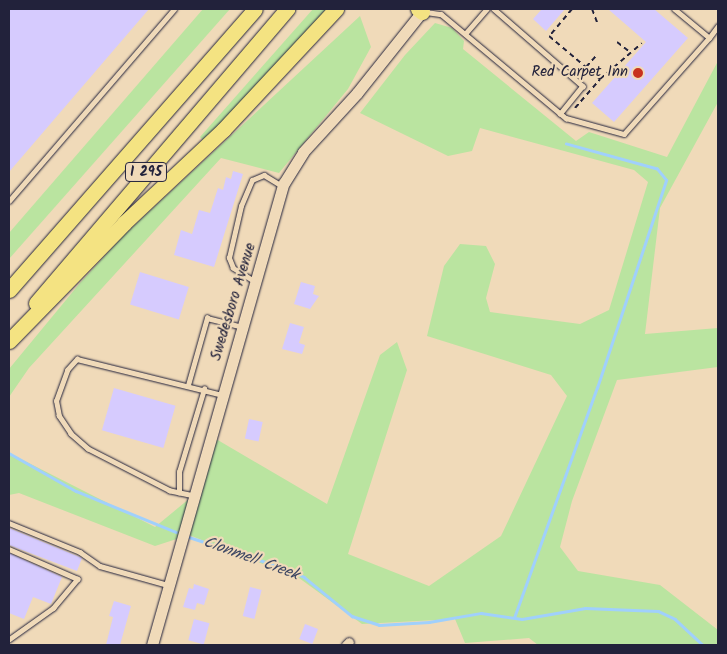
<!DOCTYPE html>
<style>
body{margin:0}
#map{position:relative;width:727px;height:654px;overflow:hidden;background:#f0dab9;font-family:Kalam,sans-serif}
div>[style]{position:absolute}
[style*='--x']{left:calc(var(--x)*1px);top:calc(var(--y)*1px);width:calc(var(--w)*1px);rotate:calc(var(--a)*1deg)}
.green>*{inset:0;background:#bae4a0}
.stream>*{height:2.5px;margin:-1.25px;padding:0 1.25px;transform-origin:1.25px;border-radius:1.25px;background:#a0d0fc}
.building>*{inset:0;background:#d6cbfe;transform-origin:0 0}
.path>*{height:2px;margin-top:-1px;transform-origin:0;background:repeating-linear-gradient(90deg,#22223b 0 5px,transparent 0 9px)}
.roads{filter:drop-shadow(0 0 1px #22223b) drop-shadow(0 0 1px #22223b)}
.lane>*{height:4.5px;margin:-2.25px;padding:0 2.25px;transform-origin:2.25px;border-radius:2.25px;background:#f0dab9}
.street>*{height:9px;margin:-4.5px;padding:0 4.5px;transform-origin:4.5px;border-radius:4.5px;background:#f0dab9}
.secondary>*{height:11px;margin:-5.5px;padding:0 5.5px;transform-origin:5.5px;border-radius:5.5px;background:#f0dab9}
.highway>*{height:15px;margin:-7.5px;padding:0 7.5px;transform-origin:7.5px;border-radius:7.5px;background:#f4e382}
.dots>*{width:14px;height:14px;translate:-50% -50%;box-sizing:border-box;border:2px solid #f0dab9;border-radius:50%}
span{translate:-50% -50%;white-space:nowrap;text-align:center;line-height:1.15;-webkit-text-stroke:4.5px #f0dab9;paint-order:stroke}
.shield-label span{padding:1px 4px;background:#f0dab9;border:1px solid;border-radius:4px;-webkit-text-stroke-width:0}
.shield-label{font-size:14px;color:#22223b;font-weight:700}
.poi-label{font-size:15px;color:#22223b}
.right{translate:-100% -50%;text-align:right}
.street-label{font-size:15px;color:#22223b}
.water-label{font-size:16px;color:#3b4562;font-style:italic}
.frame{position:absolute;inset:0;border:10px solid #22223b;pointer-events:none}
</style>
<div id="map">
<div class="green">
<div style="clip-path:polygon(203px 9px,230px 9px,9px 259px,9px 233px)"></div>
<div style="clip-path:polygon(313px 9px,330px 9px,205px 142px,200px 137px)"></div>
<div style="clip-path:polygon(360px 16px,371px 47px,348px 89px,279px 173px,221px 158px,29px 368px,9px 397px,9px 369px,80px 283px,124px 235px)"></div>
<div style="clip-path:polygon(435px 23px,452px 28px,464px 41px,463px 49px,576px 141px,589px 132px,667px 157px,718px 61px,718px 102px,660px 208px,645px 334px,718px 328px,718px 367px,617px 380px,572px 501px,560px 547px,578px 571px,660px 585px,718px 630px,718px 645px,538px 645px,529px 638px,465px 643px,455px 619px,362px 624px,299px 578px,189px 535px,155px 546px,19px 493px,9px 495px,9px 453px,155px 527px,201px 489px,216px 439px,327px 504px,380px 355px,397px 342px,407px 370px,348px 554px,429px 586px,501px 536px,567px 396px,551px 375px,427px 336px,444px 266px,460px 244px,486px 246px,495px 264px,486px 298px,490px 312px,580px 324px,609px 310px,648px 182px,634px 170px,480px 128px,472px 151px,448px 156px,360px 113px,405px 55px)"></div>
</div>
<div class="stream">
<div style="--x:9;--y:453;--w:77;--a:29.6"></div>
<div style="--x:76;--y:491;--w:108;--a:22.3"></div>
<div style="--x:189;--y:537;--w:103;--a:18.1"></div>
<div style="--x:287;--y:569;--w:19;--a:25"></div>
<div style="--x:304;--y:577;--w:62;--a:39.1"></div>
<div style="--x:352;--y:616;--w:28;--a:18"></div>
<div style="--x:379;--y:625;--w:50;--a:-3.4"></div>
<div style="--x:429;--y:622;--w:53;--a:-9.8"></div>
<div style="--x:481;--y:613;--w:41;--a:8.3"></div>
<div style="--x:522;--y:619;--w:64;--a:-9.9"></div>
<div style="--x:585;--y:608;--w:73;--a:2.4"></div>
<div style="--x:658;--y:611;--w:19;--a:25"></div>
<div style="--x:675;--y:619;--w:38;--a:43"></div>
<div style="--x:514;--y:618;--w:245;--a:-70.2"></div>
<div style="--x:597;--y:388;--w:219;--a:-71.6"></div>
<div style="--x:666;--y:180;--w:14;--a:-129"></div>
<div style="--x:657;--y:169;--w:94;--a:-164.6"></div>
</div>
<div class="building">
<div style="clip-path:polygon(9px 9px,149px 9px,9px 172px)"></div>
<div style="clip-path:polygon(542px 9px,565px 9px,546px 31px,533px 19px)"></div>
<div style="clip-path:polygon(608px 9px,654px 9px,688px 38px,614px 122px,592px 103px,646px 42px)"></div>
<div style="clip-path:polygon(233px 171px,243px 174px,214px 267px,174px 255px,181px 230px,192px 234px,199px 210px,210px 213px,218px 188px,223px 190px,226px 177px,231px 179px)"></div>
<div style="left:140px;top:272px;width:51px;height:34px;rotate:17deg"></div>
<div style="clip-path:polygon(301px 282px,315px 286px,313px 294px,319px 296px,310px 309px,294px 304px)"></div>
<div style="clip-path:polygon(290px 323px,304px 327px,299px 343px,305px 345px,302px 354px,282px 349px)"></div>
<div style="left:114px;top:388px;width:64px;height:44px;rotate:16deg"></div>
<div style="left:249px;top:419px;width:14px;height:20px;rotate:12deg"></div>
<div style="clip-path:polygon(9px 528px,82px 558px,77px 571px,9px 545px)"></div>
<div style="clip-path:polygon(9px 553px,62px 577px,51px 604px,33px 597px,24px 619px,9px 613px)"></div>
<div style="clip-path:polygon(194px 584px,209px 589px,204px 605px,197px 603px,195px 610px,183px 607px,189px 588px,193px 589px)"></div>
<div style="left:250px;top:587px;width:12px;height:30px;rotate:14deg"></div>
<div style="clip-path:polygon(114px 601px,131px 606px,120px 645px,106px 645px,113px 617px,109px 616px)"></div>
<div style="left:194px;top:619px;width:16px;height:22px;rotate:15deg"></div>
<div style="left:305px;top:624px;width:14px;height:16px;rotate:21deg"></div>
</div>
<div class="path">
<div style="--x:572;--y:9;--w:35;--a:130"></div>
<div style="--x:549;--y:36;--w:67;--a:40.1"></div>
<div style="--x:592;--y:9;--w:14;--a:69"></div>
<div style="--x:617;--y:42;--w:18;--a:38"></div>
<div style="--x:586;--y:67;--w:15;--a:-48"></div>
<div style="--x:575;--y:108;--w:38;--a:-49"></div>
<div style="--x:600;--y:79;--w:55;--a:-40.6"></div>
</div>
<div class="roads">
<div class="lane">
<div style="--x:494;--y:9;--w:118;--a:40.9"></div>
<div style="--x:583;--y:86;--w:36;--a:129"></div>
<div style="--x:426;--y:12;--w:15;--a:8"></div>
<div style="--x:441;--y:14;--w:163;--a:39.8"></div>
<div style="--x:566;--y:118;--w:60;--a:15.4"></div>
<div style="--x:624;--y:134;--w:128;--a:-48.5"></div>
<div style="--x:709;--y:38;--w:45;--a:-140.4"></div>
<div style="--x:465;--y:34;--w:33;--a:-49"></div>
<div style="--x:709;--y:38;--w:15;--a:-53"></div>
<div style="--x:9;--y:201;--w:253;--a:-49.3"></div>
<div style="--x:255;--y:282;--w:26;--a:-148"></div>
<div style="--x:233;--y:268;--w:11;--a:-112"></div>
<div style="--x:229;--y:258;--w:53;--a:-77"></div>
<div style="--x:241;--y:206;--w:28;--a:-67"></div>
<div style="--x:252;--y:180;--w:13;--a:-23"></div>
<div style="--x:264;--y:175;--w:21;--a:31"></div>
<div style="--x:188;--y:385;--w:70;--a:-74.2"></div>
<div style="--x:207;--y:318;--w:36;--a:14"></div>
<div style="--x:179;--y:493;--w:21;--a:-90"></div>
<div style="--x:179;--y:472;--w:87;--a:-73.2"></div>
<div style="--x:194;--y:496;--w:25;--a:-168"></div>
<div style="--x:170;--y:491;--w:92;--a:-152.9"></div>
<div style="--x:88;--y:449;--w:23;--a:-139"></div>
<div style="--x:71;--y:434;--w:22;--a:-124"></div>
<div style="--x:59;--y:416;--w:15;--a:-101"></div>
<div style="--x:56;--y:401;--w:33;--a:-70"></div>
<div style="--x:67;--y:370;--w:15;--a:-48"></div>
<div style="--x:77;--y:359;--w:149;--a:13.9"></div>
<div style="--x:9;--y:523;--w:77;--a:22.2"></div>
<div style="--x:80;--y:552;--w:24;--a:35"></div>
<div style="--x:100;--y:566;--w:71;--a:15.6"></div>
<div style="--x:9;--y:549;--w:75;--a:23.5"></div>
<div style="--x:78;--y:579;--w:38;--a:130"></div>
<div style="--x:54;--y:608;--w:55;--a:144.6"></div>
</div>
<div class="street">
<div style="--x:346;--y:645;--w:4;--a:-45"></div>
</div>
<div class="secondary">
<div style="--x:152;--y:645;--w:480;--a:-74.1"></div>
<div style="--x:284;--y:183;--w:36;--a:-58"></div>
<div style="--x:303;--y:152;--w:80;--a:-47.5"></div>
<div style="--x:357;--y:93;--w:107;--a:-51.4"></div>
</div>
<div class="highway">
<div style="--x:418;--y:9;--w:5;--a:37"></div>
<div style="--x:9;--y:290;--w:373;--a:-48.8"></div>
<div style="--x:36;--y:303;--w:387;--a:-49.5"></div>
<div style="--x:9;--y:341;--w:165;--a:-45.7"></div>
<div style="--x:124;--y:223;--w:136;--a:-43.2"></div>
<div style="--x:223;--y:130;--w:166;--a:-47"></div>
</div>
</div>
<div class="dots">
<div style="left:638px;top:73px;background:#c8321e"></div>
</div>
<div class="shield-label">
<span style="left:146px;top:172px">I 295</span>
</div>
<div class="poi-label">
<span class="right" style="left:628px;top:73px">Red Carpet Inn</span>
</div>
<div class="street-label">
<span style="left:234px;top:302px;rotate:-73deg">Swedesboro Avenue</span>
</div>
<div class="water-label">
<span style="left:251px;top:559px;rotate:20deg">Clonmell Creek</span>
</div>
<div class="frame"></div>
</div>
